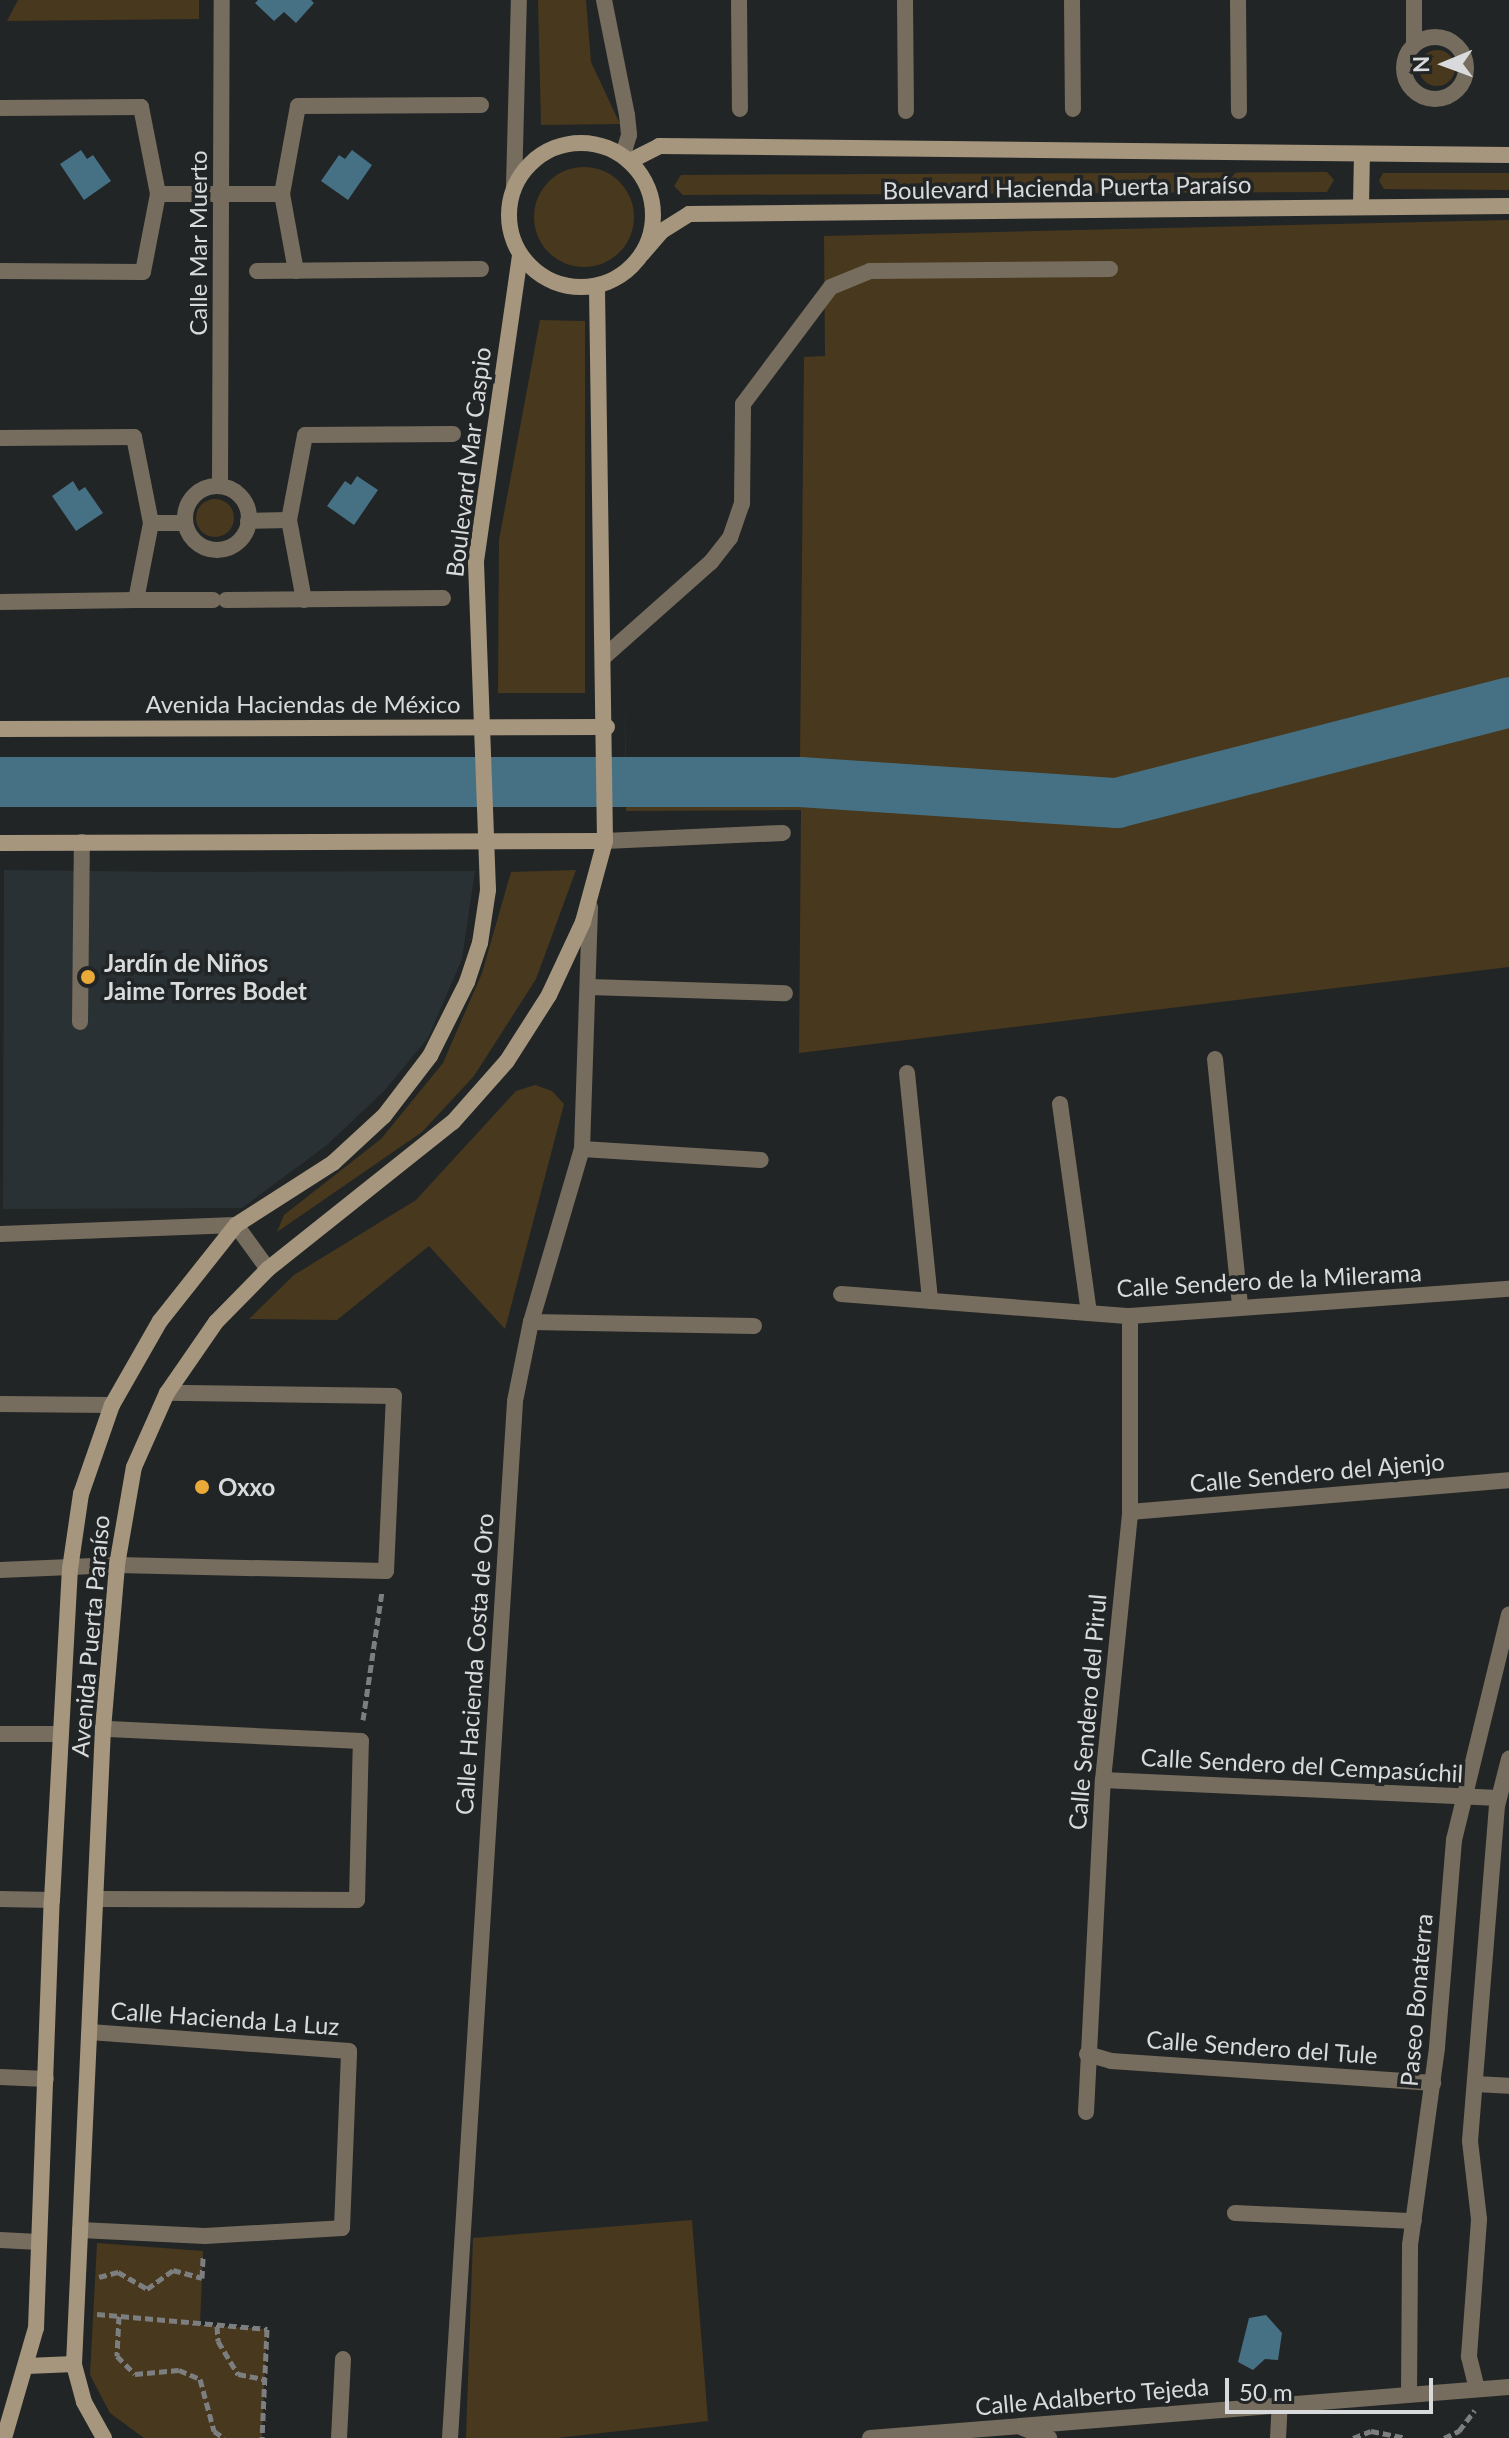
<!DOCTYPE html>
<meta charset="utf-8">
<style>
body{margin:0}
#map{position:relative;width:1509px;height:2438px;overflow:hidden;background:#222526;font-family:Lato,sans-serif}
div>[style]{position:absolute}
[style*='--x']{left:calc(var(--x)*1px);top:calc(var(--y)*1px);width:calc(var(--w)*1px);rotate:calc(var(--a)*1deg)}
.built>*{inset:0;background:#293135}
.green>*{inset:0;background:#48381d}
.round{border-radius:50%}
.water>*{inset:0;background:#467184}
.river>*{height:50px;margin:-25px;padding:0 25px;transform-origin:25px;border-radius:25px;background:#467184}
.path>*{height:5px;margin-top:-2.5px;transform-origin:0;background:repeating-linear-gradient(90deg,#7c7e7f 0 8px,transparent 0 12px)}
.lane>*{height:16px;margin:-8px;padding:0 8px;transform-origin:8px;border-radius:8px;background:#776d5e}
.street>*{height:16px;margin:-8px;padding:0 8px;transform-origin:8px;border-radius:8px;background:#776d5e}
.street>.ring{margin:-8px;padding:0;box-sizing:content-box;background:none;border:16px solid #776d5e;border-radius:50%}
.secondary>*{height:16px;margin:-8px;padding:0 8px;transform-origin:8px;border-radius:8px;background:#a6967e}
.secondary>.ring{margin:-8px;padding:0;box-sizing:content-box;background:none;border:16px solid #a6967e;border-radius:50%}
.dots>*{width:22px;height:22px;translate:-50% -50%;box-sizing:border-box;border:4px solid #222526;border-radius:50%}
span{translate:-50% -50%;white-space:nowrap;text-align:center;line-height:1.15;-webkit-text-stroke:7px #222526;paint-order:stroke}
.street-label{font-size:24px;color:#d8dadb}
.poi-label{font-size:24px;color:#d8dadb;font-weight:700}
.left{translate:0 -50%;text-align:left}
.north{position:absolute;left:1405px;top:24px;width:80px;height:80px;-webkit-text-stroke:6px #222526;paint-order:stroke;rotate:269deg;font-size:22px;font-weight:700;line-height:32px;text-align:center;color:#d8dadb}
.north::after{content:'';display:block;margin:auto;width:28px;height:36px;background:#d8dadb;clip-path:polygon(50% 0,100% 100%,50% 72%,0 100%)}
.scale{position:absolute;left:1225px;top:2378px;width:208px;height:36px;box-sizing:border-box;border:4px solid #d8dadb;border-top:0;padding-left:10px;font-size:24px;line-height:28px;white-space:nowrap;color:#d8dadb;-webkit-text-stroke:6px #222526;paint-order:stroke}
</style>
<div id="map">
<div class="built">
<div style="clip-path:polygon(4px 870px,173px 872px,475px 871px,462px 959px,428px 1038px,385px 1090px,327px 1145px,242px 1208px,3px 1209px)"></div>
</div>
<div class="green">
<div style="clip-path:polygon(18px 0,199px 0,199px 19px,7px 21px)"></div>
<div style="clip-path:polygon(538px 0,586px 0,591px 62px,620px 124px,541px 125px)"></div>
<div class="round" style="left:1419px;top:50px;width:36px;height:36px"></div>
<div class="round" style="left:534px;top:167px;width:100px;height:100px"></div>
<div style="clip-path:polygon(1327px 172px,1334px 180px,1327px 192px,683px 195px,674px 186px,681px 175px)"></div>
<div style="clip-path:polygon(1383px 173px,1509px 173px,1509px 190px,1384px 189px,1379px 181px)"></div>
<div style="clip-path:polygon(1509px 220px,1509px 967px,799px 1053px,801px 810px,626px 811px,625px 688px,626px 761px,800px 758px,804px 357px,825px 356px,824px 236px)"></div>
<div style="clip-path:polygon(540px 320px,585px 321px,585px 693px,498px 693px,499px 540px)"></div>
<div class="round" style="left:196px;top:499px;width:38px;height:38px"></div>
<div style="clip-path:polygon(576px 870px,536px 979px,474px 1076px,422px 1132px,277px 1232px,284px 1215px,381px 1139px,443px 1063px,482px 973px,511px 872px)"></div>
<div style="clip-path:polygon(535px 1085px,552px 1091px,564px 1104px,505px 1329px,429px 1246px,337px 1320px,249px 1319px,294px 1275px,416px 1200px,516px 1091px)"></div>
<div style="clip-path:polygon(692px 2220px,708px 2421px,557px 2438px,466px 2438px,473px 2238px)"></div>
<div style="clip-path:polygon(97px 2243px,203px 2251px,200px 2325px,267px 2329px,262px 2438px,144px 2438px,110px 2413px,90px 2375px)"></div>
</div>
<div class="water">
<div style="clip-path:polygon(258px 0,311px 0,314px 3px,296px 23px,284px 12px,274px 21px,255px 3px)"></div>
<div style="clip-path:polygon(81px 150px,87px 159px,93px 155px,111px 181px,84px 200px,60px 164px)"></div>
<div style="clip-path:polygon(352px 150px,372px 165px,348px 200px,321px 181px,339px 155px,345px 159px)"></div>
<div style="clip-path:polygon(357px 476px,378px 490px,354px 525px,327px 506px,345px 481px,351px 485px)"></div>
<div style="clip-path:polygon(73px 481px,79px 491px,85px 487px,103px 513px,76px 531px,52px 496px)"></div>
<div style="clip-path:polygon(1266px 2315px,1282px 2333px,1278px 2360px,1265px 2359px,1253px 2370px,1238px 2362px,1249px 2318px)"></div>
</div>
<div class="river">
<div style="--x:0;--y:782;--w:800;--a:0"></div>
<div style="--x:800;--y:782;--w:318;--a:3.8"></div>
<div style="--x:1117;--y:803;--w:405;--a:-14.4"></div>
</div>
<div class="path">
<div style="--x:363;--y:1720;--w:129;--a:-81.6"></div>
<div style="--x:99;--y:2277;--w:20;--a:-15"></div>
<div style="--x:118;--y:2272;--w:34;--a:30"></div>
<div style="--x:147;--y:2289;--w:32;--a:-36"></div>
<div style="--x:173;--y:2270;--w:30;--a:15"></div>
<div style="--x:202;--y:2278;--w:21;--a:-87"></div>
<div style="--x:97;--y:2314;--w:171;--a:5"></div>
<div style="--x:267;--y:2329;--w:109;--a:92.6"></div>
<div style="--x:119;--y:2316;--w:40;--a:92.9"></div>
<div style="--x:117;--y:2356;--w:25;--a:45"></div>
<div style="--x:135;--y:2374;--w:44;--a:-5.2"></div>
<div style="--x:179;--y:2370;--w:23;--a:23"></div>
<div style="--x:200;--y:2379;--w:54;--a:74.9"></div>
<div style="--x:214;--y:2431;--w:12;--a:35"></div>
<div style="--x:217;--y:2326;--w:15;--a:86"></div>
<div style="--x:218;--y:2341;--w:39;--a:59"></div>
<div style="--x:238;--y:2374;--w:26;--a:11"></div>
<div style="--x:1353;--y:2438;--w:19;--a:-21"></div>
<div style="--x:1371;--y:2431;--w:36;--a:11"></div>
<div style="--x:1444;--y:2438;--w:17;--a:-25"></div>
<div style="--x:1459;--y:2431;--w:26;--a:-53"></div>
</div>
<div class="lane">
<div style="--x:739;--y:0;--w:109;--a:89.5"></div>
<div style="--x:905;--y:0;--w:111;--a:89.5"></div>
<div style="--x:1072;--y:0;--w:109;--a:89.5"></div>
<div style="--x:1238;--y:0;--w:111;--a:89.5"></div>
<div style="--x:0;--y:108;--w:141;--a:-0.4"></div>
<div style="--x:141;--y:107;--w:89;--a:78.9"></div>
<div style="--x:158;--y:194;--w:79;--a:100.9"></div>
<div style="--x:143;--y:272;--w:143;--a:-179.6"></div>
<div style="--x:158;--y:194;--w:124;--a:0"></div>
<div style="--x:257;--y:271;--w:224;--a:-0.5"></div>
<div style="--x:296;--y:271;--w:78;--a:-100.3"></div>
<div style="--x:282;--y:194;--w:89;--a:-79.7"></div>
<div style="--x:298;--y:106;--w:183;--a:-0.3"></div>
<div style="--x:0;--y:438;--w:134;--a:-0.4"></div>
<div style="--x:134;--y:437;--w:88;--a:78.8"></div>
<div style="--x:151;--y:523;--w:78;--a:101"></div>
<div style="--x:136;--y:600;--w:136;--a:179.2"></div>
<div style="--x:248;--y:521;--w:41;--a:-1.4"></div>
<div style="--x:151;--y:523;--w:34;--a:0"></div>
<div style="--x:136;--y:600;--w:77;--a:0"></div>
<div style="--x:226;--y:600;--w:217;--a:-0.5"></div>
<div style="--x:304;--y:600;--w:81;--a:-100.6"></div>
<div style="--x:289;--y:520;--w:86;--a:-79.3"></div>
<div style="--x:305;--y:435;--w:148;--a:-0.4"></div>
<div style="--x:605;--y:656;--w:142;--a:-41.6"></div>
<div style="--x:711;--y:562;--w:31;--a:-52"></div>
<div style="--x:730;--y:538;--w:36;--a:-71"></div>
<div style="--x:742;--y:504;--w:100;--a:-89.4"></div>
<div style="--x:743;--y:404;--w:146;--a:-53.1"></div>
<div style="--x:831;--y:287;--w:42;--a:-22.3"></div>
<div style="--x:870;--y:271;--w:240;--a:-0.5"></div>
<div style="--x:80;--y:1022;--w:180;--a:-89.4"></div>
</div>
<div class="street">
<div style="--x:604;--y:0;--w:117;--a:78.7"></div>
<div style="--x:627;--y:115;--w:20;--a:84"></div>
<div style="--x:629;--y:135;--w:21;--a:107"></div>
<div class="ring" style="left:1404px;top:37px;width:46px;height:46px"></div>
<div style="--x:1414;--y:44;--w:44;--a:-90"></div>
<div style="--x:514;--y:186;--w:186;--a:-88.5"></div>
<div style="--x:220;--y:485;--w:485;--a:-89.8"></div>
<div class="ring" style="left:185px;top:486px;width:48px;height:48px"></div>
<div style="--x:605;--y:841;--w:178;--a:-2.6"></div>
<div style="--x:589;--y:987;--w:196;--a:1.8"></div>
<div style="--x:1215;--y:1059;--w:249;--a:84.2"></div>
<div style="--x:907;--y:1073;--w:229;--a:84.2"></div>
<div style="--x:1060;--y:1104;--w:211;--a:82.1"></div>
<div style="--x:582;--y:1149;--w:179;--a:3.5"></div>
<div style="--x:0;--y:1234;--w:236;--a:-2.2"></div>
<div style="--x:236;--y:1225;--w:54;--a:54"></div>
<div style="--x:841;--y:1294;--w:290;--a:4.4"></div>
<div style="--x:1130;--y:1316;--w:380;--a:-4.1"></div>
<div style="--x:531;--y:1322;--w:223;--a:1"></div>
<div style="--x:0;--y:1404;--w:112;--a:0.5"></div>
<div style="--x:1130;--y:1512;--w:380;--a:-4.8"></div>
<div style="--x:0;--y:1570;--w:117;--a:-2.4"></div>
<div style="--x:117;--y:1565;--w:269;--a:1.3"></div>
<div style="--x:386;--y:1571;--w:175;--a:-87.4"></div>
<div style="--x:394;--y:1396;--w:227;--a:-179.2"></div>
<div style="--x:0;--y:1734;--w:61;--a:0"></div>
<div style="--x:1103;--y:1780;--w:396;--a:2.6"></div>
<div style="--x:0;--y:1899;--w:52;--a:1.1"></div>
<div style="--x:97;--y:1899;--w:260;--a:0.2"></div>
<div style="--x:357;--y:1900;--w:159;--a:-88.6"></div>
<div style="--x:361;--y:1741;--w:258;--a:-177.3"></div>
<div style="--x:1087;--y:2054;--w:25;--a:16"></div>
<div style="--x:1111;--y:2061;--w:323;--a:3.9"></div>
<div style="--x:0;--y:2077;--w:46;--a:2.5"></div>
<div style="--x:1475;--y:2084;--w:34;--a:3"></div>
<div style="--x:1086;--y:2112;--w:332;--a:-87.1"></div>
<div style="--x:1103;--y:1780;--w:269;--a:-84.2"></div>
<div style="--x:1130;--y:1512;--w:196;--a:-90"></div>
<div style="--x:1235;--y:2213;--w:179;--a:2.6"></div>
<div style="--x:80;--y:2230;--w:125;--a:2.7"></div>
<div style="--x:205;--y:2236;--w:137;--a:-3.3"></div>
<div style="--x:342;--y:2228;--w:177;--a:-87.7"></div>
<div style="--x:349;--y:2051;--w:260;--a:-175.8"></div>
<div style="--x:0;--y:2240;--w:39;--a:3"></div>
<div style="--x:1477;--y:2389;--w:34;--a:-104"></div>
<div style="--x:1469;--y:2356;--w:137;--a:-85.8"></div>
<div style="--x:1479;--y:2219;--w:79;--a:-96.6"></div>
<div style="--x:1470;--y:2141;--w:336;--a:-85.4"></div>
<div style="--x:1497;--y:1806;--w:49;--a:-75.7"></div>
<div style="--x:1409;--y:2394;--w:149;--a:-89.6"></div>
<div style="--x:1410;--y:2245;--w:200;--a:-82.2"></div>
<div style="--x:1437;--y:2047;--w:208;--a:-85.3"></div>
<div style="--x:1454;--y:1840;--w:232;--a:-76.3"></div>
<div style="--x:1023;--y:2428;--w:28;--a:21"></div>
<div style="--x:339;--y:2438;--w:79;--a:-87.1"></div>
<div style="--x:450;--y:2438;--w:1039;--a:-86.41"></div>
<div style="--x:515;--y:1401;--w:81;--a:-78.6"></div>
<div style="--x:531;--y:1322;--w:180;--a:-73.6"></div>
<div style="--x:582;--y:1149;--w:242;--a:-88.1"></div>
<div style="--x:870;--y:2438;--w:641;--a:-4.56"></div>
<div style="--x:1278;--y:2438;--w:33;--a:-87"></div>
</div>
<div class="secondary">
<div class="ring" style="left:509px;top:143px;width:128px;height:128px"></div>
<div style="--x:630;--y:161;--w:33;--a:-27"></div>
<div style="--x:659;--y:146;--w:850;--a:0.61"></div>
<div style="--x:1361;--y:205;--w:51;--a:-88.9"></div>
<div style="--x:642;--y:254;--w:30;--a:-49"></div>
<div style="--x:662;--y:231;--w:32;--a:-32"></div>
<div style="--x:689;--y:214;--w:820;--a:-0.56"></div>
<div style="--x:0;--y:729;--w:607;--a:-0.19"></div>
<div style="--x:0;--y:843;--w:605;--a:-0.19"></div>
<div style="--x:27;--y:2366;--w:47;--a:-2.4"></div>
<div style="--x:4;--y:2438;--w:115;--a:-73.8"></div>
<div style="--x:36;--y:2328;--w:428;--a:-87.9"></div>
<div style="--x:52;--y:1900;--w:331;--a:-86.9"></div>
<div style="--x:70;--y:1569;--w:76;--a:-81.7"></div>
<div style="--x:81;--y:1494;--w:94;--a:-70.8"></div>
<div style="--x:112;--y:1405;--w:97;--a:-60.3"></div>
<div style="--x:160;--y:1321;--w:122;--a:-51.6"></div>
<div style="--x:236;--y:1225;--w:115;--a:-32.6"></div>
<div style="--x:333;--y:1163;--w:69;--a:-42.7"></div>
<div style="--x:384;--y:1116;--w:76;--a:-52.5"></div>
<div style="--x:430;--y:1056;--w:83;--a:-63.4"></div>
<div style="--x:467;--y:982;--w:41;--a:-71.6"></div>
<div style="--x:480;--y:943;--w:54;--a:-81.4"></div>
<div style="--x:488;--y:890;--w:329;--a:-92.1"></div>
<div style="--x:476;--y:561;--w:309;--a:-81.8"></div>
<div style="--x:104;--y:2438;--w:41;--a:-119.1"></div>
<div style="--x:84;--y:2402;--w:39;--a:-105"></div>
<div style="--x:74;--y:2364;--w:636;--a:-87.39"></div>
<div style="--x:103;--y:1729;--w:165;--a:-85.1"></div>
<div style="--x:117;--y:1565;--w:99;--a:-80.2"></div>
<div style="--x:134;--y:1467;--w:81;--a:-66"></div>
<div style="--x:167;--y:1393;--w:86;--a:-55.4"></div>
<div style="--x:216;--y:1322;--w:74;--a:-45.5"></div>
<div style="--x:268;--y:1269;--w:236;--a:-38.5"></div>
<div style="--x:453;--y:1122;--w:81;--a:-48.5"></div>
<div style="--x:507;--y:1061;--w:78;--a:-57.5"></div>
<div style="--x:549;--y:995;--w:81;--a:-65"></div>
<div style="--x:583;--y:922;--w:84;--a:-74.8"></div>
<div style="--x:605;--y:841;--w:555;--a:-90.83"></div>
</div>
<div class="dots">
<div style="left:88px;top:977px;background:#eaaa38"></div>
<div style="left:202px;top:1487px;background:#eaaa38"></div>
</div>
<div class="street-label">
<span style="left:1067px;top:187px;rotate:-1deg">Boulevard Hacienda Puerta Paraíso</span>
<span style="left:198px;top:243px;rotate:-90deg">Calle Mar Muerto</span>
<span style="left:468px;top:462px;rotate:-83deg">Boulevard Mar Caspio</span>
<span style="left:303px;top:704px">Avenida Haciendas de México</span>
<span style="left:1269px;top:1280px;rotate:-3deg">Calle Sendero de la Milerama</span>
<span style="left:1317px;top:1472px;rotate:-5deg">Calle Sendero del Ajenjo</span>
<span style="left:90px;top:1636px;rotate:-85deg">Avenida Puerta Paraíso</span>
<span style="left:474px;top:1664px;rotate:-86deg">Calle Hacienda Costa de Oro</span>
<span style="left:1087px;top:1712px;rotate:-85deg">Calle Sendero del Pirul</span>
<span style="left:1302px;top:1765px;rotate:3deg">Calle Sendero del Cempasúchil</span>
<span style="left:1416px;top:2000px;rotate:-85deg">Paseo Bonaterra</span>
<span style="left:225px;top:2018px;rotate:4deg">Calle Hacienda La Luz</span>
<span style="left:1262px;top:2047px;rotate:4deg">Calle Sendero del Tule</span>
<span style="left:1092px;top:2396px;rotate:-5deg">Calle Adalberto Tejeda</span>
</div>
<div class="poi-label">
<span class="left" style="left:104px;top:977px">Jardín de Niños<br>Jaime Torres Bodet</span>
<span class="left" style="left:218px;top:1487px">Oxxo</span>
</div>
<div class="north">N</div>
<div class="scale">50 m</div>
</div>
